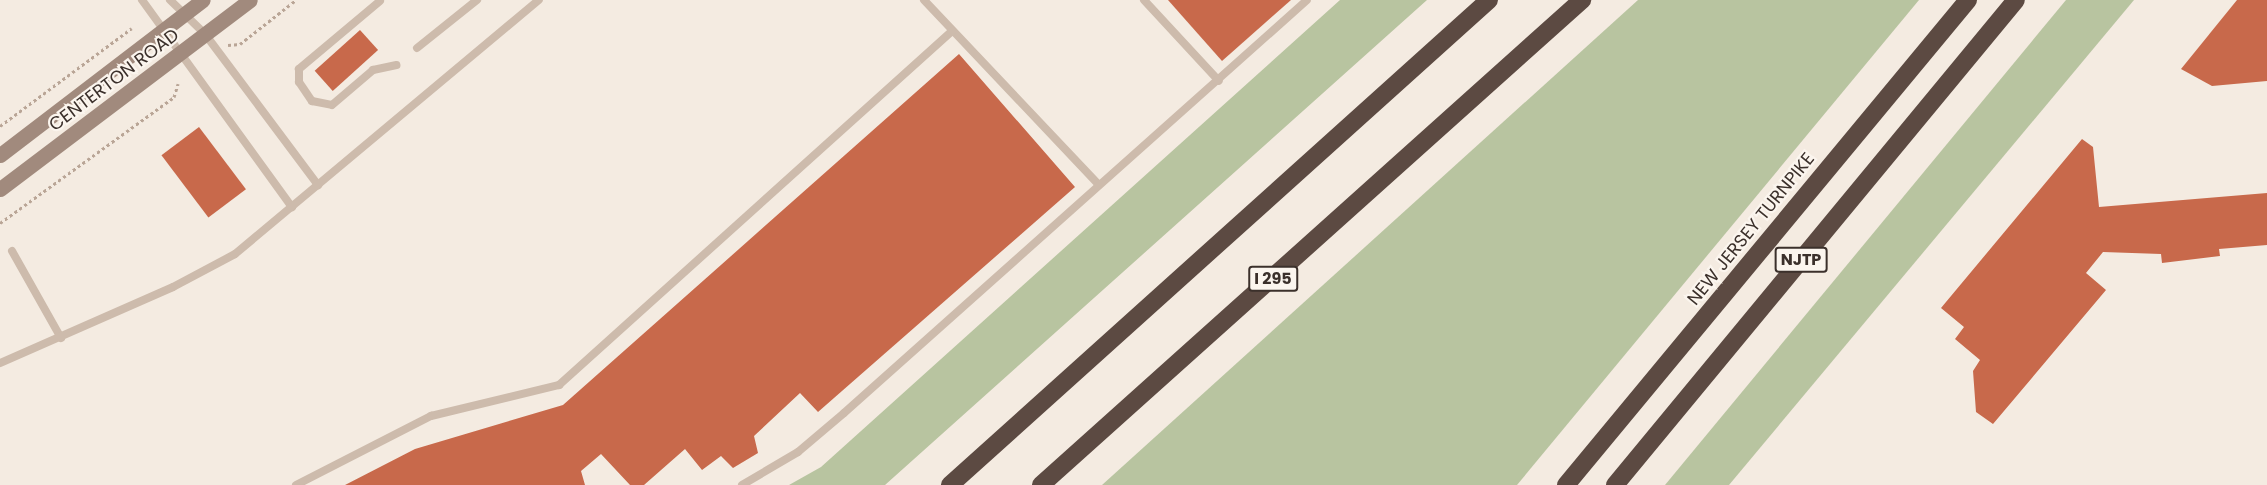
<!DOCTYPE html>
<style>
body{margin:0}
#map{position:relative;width:2267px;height:485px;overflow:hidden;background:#f4ebe1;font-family:Poppins,sans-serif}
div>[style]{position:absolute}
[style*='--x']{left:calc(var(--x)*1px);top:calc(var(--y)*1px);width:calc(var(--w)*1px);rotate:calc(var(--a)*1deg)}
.green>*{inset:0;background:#b8c4a0}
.building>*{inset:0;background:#c8694b;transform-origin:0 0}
.path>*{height:3px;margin-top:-1.5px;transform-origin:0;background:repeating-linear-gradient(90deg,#b9a596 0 3px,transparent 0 6px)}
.lane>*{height:8px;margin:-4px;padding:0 4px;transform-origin:4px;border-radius:4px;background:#cdbbac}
.secondary>*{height:15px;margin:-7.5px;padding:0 7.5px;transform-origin:7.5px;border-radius:7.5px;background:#a18a7d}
.highway>*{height:18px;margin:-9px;padding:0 9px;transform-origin:9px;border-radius:9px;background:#5c4a42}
span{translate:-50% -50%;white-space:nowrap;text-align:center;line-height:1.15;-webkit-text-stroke:4.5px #fbf5ee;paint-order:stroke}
.shield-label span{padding:2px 4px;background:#fbf5ee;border:2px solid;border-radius:4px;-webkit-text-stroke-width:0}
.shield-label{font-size:16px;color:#3b302b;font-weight:700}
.street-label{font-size:18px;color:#3b302b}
</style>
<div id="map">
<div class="green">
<div style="clip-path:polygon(1340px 0,1427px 0,885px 485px,789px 485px,821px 467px)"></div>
<div style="clip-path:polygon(1638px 0,1919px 0,1517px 485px,1102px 485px)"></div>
<div style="clip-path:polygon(2066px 0,2134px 0,1729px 485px,1665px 485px)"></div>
</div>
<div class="building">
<div style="clip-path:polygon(1168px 0,1291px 0,1222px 61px)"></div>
<div style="clip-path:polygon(2237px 0,2267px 0,2267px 81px,2212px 86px,2181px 69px)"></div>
<div style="left:360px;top:30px;width:27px;height:61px;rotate:48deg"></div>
<div style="clip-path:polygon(959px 54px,1075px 187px,818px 412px,800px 393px,754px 436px,758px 453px,733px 468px,721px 456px,702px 470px,685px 449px,644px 485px,630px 485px,601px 454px,581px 471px,585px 485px,345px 485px,415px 449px,563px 405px)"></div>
<div style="left:199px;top:127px;width:78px;height:47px;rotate:53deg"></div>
<div style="clip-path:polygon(2082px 139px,2093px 147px,2099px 207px,2267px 193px,2267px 245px,2219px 249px,2220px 256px,2162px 263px,2161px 254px,2103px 252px,2086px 273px,2106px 290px,1993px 424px,1976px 412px,1973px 371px,1980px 360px,1955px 339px,1964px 327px,1941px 308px)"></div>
</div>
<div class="path">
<div style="--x:228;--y:45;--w:12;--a:-5"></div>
<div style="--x:240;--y:44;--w:71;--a:-38.2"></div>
<div style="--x:0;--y:126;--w:164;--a:-36.6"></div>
<div style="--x:0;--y:223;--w:215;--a:-35.9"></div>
<div style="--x:174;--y:97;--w:14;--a:-73"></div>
</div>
<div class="lane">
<div style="--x:142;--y:0;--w:256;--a:54.1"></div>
<div style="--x:170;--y:0;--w:49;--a:44.2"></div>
<div style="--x:205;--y:34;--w:189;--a:53.2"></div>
<div style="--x:924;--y:0;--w:253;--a:46.6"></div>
<div style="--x:1144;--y:0;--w:110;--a:47.2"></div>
<div style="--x:380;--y:1;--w:106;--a:140"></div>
<div style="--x:299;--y:69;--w:13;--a:90"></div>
<div style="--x:299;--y:82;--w:23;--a:56"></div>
<div style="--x:312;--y:101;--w:20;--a:11"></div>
<div style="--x:332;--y:105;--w:54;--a:-40.5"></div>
<div style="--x:373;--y:70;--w:24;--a:-12"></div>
<div style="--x:417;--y:48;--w:77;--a:-38.7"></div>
<div style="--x:12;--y:251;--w:100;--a:60.6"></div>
<div style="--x:0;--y:363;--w:189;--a:-23.7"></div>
<div style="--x:173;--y:287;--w:70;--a:-28"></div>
<div style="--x:235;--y:254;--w:396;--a:-39.9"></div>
<div style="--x:296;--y:485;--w:152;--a:-27.1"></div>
<div style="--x:431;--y:416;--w:132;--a:-13.6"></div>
<div style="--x:559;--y:385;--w:529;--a:-42.01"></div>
<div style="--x:742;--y:485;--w:65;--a:-30.5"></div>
<div style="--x:798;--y:452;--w:60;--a:-40.3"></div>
<div style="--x:844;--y:413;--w:620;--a:-41.73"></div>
</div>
<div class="secondary">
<div style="--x:0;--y:155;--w:255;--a:-37.4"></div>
<div style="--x:0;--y:189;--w:313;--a:-37.1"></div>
</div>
<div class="highway">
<div style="--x:950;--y:485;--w:725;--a:-41.98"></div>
<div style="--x:1041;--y:485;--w:727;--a:-41.88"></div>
<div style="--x:1566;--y:485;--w:630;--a:-50.35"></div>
<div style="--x:1615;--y:485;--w:629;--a:-50.42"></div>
</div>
<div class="shield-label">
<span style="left:1801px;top:260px">NJTP</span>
<span style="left:1273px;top:279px">I 295</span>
</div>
<div class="street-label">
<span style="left:114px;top:80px;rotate:-37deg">CENTERTON ROAD</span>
<span style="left:1751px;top:229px;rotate:-51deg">NEW JERSEY TURNPIKE</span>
</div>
</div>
